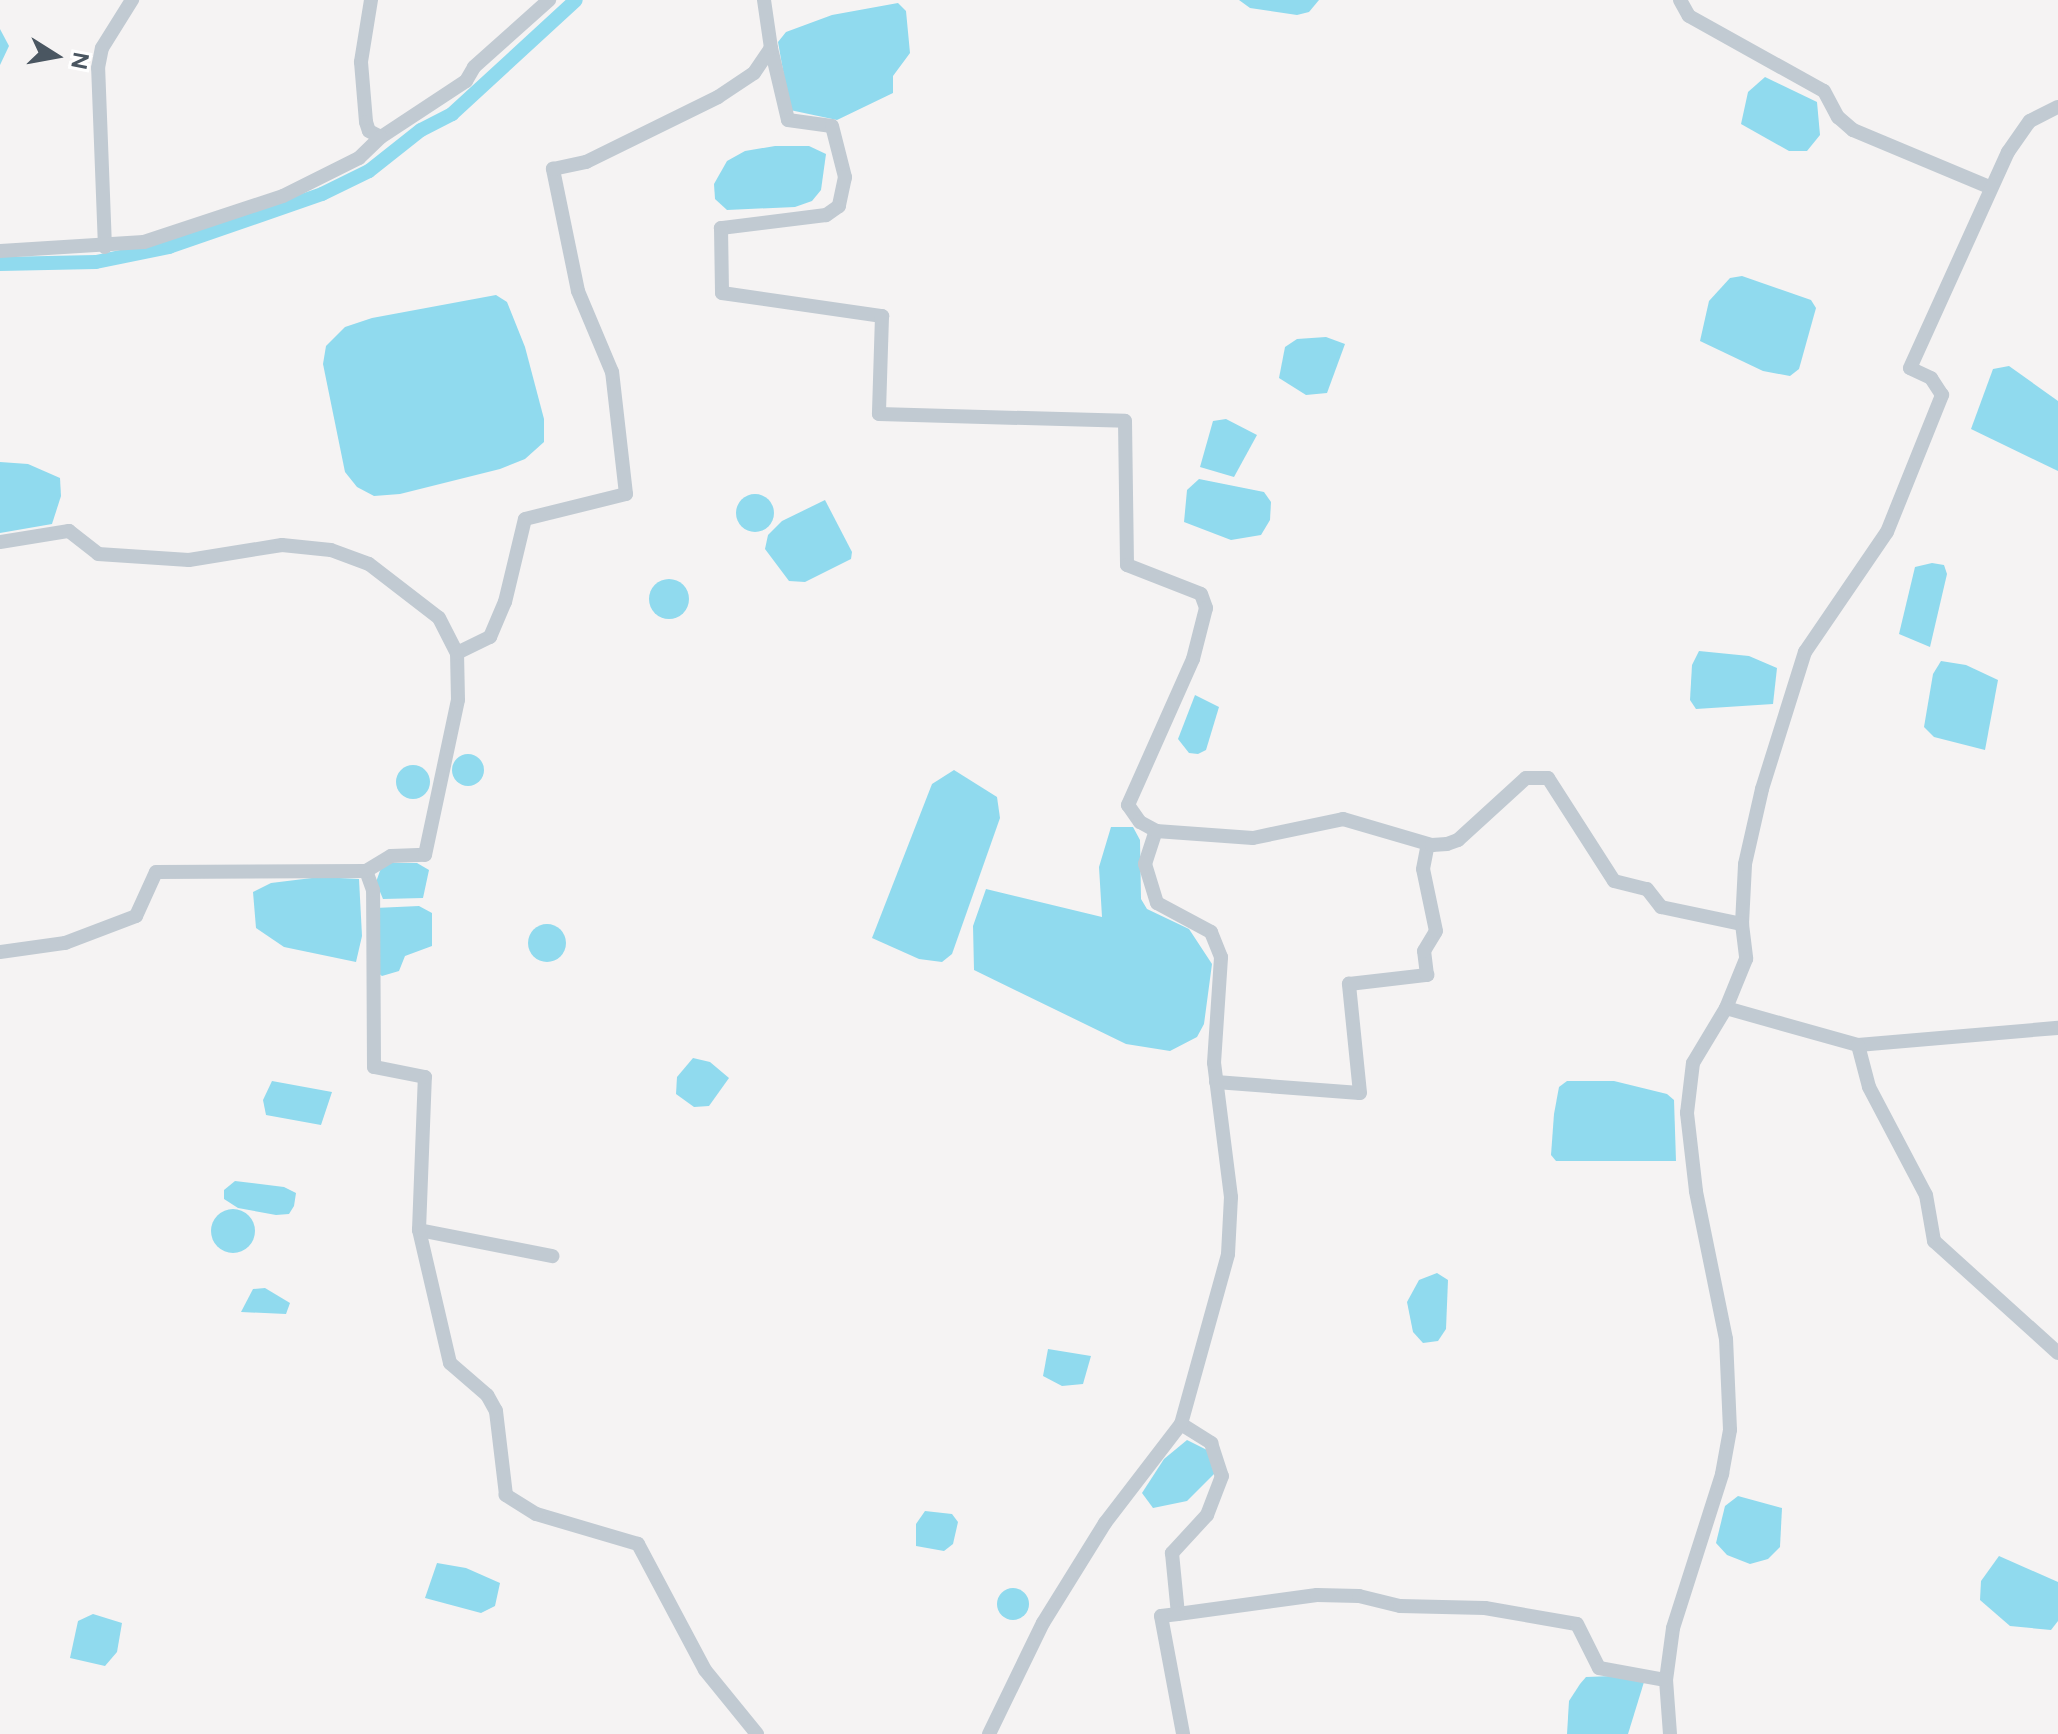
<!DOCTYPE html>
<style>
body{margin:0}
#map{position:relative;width:2058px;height:1734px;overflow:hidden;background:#f5f3f3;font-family:Figtree,sans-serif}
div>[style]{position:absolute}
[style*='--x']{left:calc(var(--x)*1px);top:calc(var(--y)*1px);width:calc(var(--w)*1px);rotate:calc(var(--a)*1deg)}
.water>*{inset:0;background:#90daee}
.round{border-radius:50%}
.canal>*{height:14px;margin:-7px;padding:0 7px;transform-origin:7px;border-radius:7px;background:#90daee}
.minor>*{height:14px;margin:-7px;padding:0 7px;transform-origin:7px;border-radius:7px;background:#c1cad2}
span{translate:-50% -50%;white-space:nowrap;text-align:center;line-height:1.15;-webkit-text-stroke:7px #fff;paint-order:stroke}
.north{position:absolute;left:16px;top:16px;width:80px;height:80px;-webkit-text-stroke:6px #fff;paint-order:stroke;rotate:101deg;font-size:22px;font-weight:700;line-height:32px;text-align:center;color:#4a5661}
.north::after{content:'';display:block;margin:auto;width:28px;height:36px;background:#4a5661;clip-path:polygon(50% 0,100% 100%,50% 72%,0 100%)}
</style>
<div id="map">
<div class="water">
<div style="clip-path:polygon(1239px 0,1319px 0,1309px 12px,1297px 15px,1250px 8px)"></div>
<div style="clip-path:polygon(898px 3px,906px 11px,910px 53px,893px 76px,893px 93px,837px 120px,790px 110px,778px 42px,786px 32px,832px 15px)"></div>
<div style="clip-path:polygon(0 29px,9px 46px,0 65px)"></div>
<div style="clip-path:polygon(1765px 77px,1817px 102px,1820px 135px,1807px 151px,1789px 151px,1741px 124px,1748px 92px)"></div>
<div style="clip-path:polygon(775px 146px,809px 146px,826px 154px,821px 190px,812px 201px,795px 207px,727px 210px,715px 199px,714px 184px,727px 161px,745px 151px)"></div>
<div style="clip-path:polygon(1742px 276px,1811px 300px,1816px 308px,1799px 369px,1790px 376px,1763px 371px,1700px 341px,1709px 301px,1730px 278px)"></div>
<div style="clip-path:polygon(496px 295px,507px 302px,525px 347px,544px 419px,544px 442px,525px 459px,500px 469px,400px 494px,374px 496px,357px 487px,345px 472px,323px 364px,326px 346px,345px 327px,372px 318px)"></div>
<div style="clip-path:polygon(1326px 337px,1345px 344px,1327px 393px,1306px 395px,1279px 378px,1285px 347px,1297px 339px)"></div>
<div style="clip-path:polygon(2009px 366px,2058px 401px,2058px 471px,1971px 429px,1993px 369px)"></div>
<div style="clip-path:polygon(1226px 419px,1257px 435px,1234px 477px,1200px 467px,1213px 421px)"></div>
<div style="clip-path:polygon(0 462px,28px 464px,60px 478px,61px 496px,52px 524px,0 533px)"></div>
<div style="clip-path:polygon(1199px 479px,1264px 492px,1271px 502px,1270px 520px,1261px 535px,1231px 540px,1184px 522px,1187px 490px)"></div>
<div class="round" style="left:736px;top:494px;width:38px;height:38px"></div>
<div style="clip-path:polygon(825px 500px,852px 552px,851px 559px,805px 582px,789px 581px,765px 549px,768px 535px,782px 521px)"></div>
<div style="clip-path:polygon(1932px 563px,1944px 565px,1947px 574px,1930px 647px,1899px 634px,1915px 567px)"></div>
<div class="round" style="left:649px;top:579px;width:40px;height:40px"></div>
<div style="clip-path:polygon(1699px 651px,1749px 656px,1777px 668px,1773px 704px,1696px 709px,1690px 700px,1692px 665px)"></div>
<div style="clip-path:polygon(1941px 661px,1966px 665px,1998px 680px,1985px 750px,1934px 737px,1924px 727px,1933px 674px)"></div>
<div style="clip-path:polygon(1195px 695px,1219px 707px,1206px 750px,1198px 754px,1189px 753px,1178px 739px)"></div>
<div class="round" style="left:452px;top:754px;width:32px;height:32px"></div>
<div class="round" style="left:396px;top:765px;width:34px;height:34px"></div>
<div style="clip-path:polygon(954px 770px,997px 797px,1000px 818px,952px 954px,942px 962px,919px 959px,872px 938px,932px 784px)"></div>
<div style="clip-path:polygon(1111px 827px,1133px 827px,1140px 840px,1141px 899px,1147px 909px,1189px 929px,1212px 964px,1204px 1024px,1197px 1037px,1170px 1051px,1126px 1044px,974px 970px,973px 926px,986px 889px,1102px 917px,1099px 867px)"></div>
<div style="clip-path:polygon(390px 863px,417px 863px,429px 870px,423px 898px,383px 899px,376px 882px,381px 868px)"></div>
<div style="clip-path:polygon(320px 877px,359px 879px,362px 936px,356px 962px,284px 947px,256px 928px,253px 892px,271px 883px)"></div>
<div style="clip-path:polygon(419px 906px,432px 913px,432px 946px,405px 956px,399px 971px,382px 976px,374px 970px,375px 908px)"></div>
<div class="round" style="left:528px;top:924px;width:38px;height:38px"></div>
<div style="clip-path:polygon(693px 1058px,710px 1062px,729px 1078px,709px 1106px,694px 1107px,676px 1094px,677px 1077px)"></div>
<div style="clip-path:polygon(272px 1081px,332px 1092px,321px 1125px,266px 1115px,263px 1100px)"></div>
<div style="clip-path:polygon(1567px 1081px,1614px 1081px,1667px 1094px,1674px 1100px,1676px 1161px,1556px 1161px,1551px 1155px,1554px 1114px,1559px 1087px)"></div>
<div style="clip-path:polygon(235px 1181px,284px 1187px,296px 1193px,294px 1206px,289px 1214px,276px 1215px,238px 1208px,224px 1199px,224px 1190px)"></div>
<div class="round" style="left:211px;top:1209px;width:44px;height:44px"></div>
<div style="clip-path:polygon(1437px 1273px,1448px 1280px,1446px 1329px,1438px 1341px,1423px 1343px,1413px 1332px,1407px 1302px,1419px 1280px)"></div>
<div style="clip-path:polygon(265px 1288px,290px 1303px,286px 1314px,241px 1312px,253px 1289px)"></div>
<div style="clip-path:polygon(1048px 1349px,1091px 1356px,1083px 1384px,1062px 1386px,1043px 1376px)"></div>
<div style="clip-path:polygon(1187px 1440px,1209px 1451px,1216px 1472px,1187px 1501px,1153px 1508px,1142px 1493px,1164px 1459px)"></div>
<div style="clip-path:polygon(1738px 1496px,1782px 1508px,1780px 1547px,1768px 1559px,1750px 1564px,1727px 1555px,1716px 1543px,1725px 1506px)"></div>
<div style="clip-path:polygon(925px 1511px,952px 1514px,958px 1522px,953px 1544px,944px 1551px,916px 1546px,916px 1524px)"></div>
<div style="clip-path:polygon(1999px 1556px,2058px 1582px,2058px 1621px,2051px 1630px,2010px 1626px,1980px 1600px,1981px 1581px)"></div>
<div style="clip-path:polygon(437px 1563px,466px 1568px,500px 1583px,495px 1606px,481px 1613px,425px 1598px)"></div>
<div class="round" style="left:997px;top:1588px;width:32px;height:32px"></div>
<div style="clip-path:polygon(93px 1614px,122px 1623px,117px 1652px,105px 1666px,70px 1658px,78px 1621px)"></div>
<div style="clip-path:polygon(1614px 1676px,1644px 1682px,1628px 1734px,1567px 1734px,1569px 1701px,1580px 1684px,1586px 1677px)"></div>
</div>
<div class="canal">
<div style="--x:0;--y:264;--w:96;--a:-1.2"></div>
<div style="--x:96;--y:262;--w:75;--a:-11.6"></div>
<div style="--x:169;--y:247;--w:162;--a:-19.1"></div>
<div style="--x:322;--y:194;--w:52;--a:-26.1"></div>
<div style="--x:369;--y:171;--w:66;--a:-38.3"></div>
<div style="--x:421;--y:130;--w:35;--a:-27"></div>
<div style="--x:452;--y:114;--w:168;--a:-42.6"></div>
</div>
<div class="minor">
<div style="--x:371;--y:0;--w:63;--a:99.2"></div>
<div style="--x:361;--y:62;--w:60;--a:85.2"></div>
<div style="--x:366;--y:122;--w:9;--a:72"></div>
<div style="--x:369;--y:131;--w:13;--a:27"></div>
<div style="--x:381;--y:137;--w:102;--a:-33.4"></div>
<div style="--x:466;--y:81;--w:16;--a:-60"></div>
<div style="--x:474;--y:67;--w:101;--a:-41.8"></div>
<div style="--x:1680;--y:0;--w:18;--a:61"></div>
<div style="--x:1689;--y:16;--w:154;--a:29.1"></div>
<div style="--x:1824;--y:91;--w:30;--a:62"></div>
<div style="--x:1838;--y:117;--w:20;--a:41"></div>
<div style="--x:1853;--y:130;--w:147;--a:22.7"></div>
<div style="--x:771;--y:48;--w:74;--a:76.7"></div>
<div style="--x:788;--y:120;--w:44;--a:7.8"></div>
<div style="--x:832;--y:126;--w:53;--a:75.7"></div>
<div style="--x:845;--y:177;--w:30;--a:102"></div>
<div style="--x:839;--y:206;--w:16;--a:145"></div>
<div style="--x:826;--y:215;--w:106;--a:172.9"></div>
<div style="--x:721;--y:228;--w:65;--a:89.1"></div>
<div style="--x:722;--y:293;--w:162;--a:8.2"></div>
<div style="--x:882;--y:316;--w:98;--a:91.8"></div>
<div style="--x:879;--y:414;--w:246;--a:1.6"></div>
<div style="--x:1125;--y:421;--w:144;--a:89.2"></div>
<div style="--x:1127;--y:565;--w:79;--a:21.4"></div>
<div style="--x:1201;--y:594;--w:15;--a:70"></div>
<div style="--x:1206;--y:608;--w:53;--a:104.3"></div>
<div style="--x:1193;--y:659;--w:160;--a:114"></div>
<div style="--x:1128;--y:805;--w:21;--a:55"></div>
<div style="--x:1140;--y:822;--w:18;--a:29"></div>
<div style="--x:105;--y:247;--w:179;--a:-92.2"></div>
<div style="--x:98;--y:68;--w:20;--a:-79"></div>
<div style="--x:102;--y:48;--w:57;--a:-58"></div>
<div style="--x:0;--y:251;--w:144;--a:-3.6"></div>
<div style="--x:144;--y:242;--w:146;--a:-18.3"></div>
<div style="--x:283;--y:196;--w:85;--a:-26.6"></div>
<div style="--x:359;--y:158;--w:30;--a:-44"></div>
<div style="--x:0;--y:542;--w:70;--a:-9.1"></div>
<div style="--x:69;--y:531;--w:37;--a:38"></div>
<div style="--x:98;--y:554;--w:91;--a:3.8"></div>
<div style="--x:189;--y:560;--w:94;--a:-9.2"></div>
<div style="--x:282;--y:545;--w:49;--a:5.8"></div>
<div style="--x:331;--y:550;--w:40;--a:20.2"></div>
<div style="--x:369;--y:564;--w:88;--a:37.6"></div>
<div style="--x:439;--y:618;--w:39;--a:63"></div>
<div style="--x:1742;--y:924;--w:60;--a:-87.1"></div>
<div style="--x:1745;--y:864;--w:77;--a:-77.2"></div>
<div style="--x:1762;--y:789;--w:144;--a:-72.6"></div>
<div style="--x:1805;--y:652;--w:145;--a:-55.7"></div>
<div style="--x:1887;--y:532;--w:148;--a:-68.1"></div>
<div style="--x:1942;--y:395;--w:20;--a:-123"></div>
<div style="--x:1931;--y:378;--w:23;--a:-155"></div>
<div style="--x:1910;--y:368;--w:237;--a:-65.6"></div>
<div style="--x:2008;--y:152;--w:38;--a:-55"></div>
<div style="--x:2030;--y:121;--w:31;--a:-27"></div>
<div style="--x:0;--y:952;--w:66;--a:-7.9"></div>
<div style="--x:65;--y:943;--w:76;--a:-20.8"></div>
<div style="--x:136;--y:916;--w:48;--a:-65.6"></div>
<div style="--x:156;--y:872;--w:210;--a:-0.3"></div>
<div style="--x:1858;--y:1045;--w:201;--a:-4.9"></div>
<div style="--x:1216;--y:1082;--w:144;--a:4.4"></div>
<div style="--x:1360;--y:1093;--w:110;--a:-95.8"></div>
<div style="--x:1349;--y:984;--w:79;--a:-6.6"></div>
<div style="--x:1427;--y:975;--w:24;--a:-97"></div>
<div style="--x:1424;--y:951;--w:23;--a:-59"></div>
<div style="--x:1436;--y:931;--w:63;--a:-101.8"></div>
<div style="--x:1423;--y:869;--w:25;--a:-79"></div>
<div style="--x:419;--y:1230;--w:136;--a:11.1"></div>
<div style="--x:1181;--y:1424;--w:36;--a:32"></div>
<div style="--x:1211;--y:1443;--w:35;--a:72"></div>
<div style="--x:1222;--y:1476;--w:42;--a:111"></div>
<div style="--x:1207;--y:1515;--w:52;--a:132.6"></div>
<div style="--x:1172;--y:1553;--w:61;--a:84.4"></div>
<div style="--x:1178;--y:1614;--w:140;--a:-7.8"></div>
<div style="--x:1317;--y:1595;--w:42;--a:1.4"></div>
<div style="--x:1359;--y:1596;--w:42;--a:13.7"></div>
<div style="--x:1400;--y:1606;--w:85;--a:1.3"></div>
<div style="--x:1485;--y:1608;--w:93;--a:9.9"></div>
<div style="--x:1577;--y:1624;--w:49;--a:63.4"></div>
<div style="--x:1599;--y:1668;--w:68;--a:10.2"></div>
<div style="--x:1178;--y:1614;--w:17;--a:173"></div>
<div style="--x:1161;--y:1616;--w:120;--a:79.4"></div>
<div style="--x:757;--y:1734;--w:82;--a:-129.1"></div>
<div style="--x:705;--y:1670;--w:143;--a:-118"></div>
<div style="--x:638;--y:1544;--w:106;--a:-163.6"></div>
<div style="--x:536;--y:1514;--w:36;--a:-148"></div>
<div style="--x:506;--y:1495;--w:85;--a:-96.8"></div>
<div style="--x:496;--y:1411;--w:18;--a:-119"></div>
<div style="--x:487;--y:1395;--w:49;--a:-139.1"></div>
<div style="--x:450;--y:1363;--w:137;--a:-103.1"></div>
<div style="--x:419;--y:1230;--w:153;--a:-87.8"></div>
<div style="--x:425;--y:1077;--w:52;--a:-168.9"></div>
<div style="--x:374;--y:1067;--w:177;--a:-90.3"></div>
<div style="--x:373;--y:890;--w:20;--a:-110"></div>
<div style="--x:366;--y:871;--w:29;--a:-31"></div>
<div style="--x:391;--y:856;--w:34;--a:-2"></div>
<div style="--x:425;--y:855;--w:158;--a:-78"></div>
<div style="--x:458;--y:700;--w:47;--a:-91.2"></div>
<div style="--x:457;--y:653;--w:37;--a:-26"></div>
<div style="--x:490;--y:637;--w:38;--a:-67"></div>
<div style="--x:505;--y:602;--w:85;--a:-76.5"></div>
<div style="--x:525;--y:519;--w:104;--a:-13.9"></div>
<div style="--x:626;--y:494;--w:123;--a:-96.5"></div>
<div style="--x:612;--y:372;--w:88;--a:-112.8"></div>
<div style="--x:578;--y:291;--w:125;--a:-101.6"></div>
<div style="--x:553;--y:169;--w:34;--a:-12"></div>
<div style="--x:586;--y:162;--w:147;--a:-26.2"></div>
<div style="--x:718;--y:97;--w:43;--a:-33.7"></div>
<div style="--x:754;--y:73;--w:30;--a:-56"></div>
<div style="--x:771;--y:48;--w:49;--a:-98.3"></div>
<div style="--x:989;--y:1734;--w:123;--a:-64.1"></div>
<div style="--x:1043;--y:1623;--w:118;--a:-58.2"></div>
<div style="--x:1105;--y:1523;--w:125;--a:-52.5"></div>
<div style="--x:1181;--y:1424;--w:176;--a:-74.5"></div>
<div style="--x:1228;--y:1254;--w:57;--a:-87"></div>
<div style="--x:1231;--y:1197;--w:135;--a:-97.2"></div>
<div style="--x:1214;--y:1063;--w:106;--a:-86.2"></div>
<div style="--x:1221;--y:957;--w:27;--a:-112"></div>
<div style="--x:1211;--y:932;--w:61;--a:-151.8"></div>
<div style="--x:1157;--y:903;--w:41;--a:-107.1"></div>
<div style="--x:1145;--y:864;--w:35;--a:-72"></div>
<div style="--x:1156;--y:831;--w:97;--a:4.1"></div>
<div style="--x:1253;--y:838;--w:92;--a:-11.9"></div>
<div style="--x:1343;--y:819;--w:93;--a:16.3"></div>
<div style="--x:1432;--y:845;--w:15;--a:-4"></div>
<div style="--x:1447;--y:844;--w:12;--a:-20"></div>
<div style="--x:1458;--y:840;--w:92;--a:-42.4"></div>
<div style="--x:1526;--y:778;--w:22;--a:0"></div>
<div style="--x:1548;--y:778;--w:122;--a:57.3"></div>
<div style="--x:1614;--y:881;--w:34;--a:14"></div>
<div style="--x:1647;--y:889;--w:23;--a:52"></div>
<div style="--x:1661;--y:907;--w:83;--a:11.9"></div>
<div style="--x:1742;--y:924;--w:35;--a:83"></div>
<div style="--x:1746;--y:959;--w:53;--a:112.2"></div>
<div style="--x:1726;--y:1008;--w:137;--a:15.7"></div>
<div style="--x:1858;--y:1045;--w:43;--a:75.3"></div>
<div style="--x:1869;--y:1087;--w:122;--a:62.2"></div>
<div style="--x:1926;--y:1195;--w:47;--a:80.1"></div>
<div style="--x:1934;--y:1241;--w:167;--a:42.1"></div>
<div style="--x:1670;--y:1734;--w:54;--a:-94.2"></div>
<div style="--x:1666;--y:1680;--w:52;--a:-82.3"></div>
<div style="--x:1673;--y:1628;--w:162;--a:-72.3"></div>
<div style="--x:1722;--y:1474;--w:45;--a:-79.7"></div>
<div style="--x:1730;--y:1430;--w:91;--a:-92.5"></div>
<div style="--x:1726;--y:1339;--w:151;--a:-101.5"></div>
<div style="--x:1696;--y:1191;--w:79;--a:-96.6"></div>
<div style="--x:1687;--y:1113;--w:50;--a:-83.2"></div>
<div style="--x:1693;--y:1063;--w:64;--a:-59"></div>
</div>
<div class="north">N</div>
</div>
